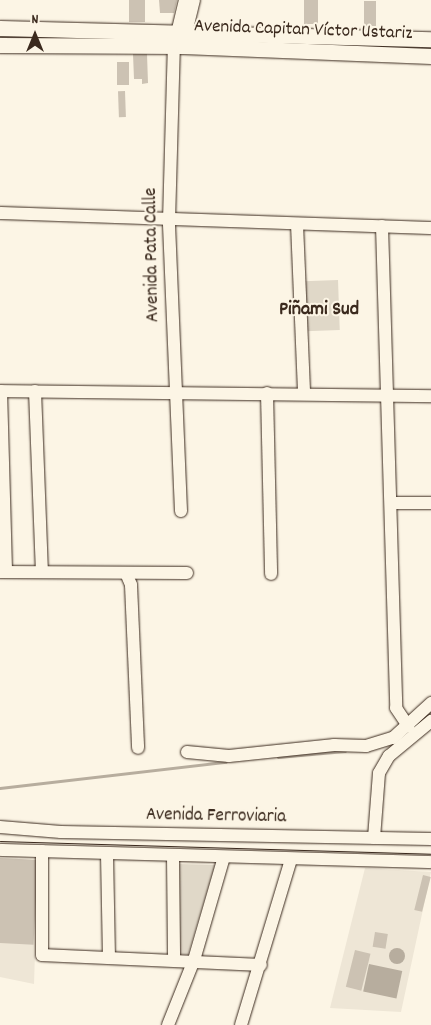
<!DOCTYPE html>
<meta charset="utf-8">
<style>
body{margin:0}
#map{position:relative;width:431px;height:1025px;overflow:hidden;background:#fcf5e5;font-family:Dekko,sans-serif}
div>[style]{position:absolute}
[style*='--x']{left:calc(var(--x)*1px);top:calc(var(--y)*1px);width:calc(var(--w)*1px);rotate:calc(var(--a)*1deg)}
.built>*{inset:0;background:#eee6d6}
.green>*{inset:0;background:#e0d8c8;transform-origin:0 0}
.water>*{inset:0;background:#b7ad9e;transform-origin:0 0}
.round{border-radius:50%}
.stream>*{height:2.5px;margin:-1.25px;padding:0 1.25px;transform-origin:1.25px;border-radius:1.25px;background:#b7ad9e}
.building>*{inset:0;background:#ccc2b3;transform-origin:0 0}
.roads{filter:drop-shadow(0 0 1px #3b2a1e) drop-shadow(0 0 1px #3b2a1e)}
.minor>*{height:12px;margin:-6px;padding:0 6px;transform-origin:6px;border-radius:6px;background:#fcf5e5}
.major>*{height:15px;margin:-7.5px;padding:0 7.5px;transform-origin:7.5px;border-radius:7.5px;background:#fcf5e5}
.tram>*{height:1px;margin:-0.5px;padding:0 0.5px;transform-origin:0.5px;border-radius:0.5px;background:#3b2a1e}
span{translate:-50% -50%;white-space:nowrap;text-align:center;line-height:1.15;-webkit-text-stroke:4px #fcf5e5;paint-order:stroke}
.street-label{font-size:19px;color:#3b2a1e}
.neighbourhood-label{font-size:20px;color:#3b2a1e;font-weight:700}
.north{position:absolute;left:10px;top:10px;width:50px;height:50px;-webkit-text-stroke:4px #fcf5e5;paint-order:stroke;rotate:0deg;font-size:14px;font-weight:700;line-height:20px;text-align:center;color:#3b2a1e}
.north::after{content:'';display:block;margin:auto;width:18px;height:22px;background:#3b2a1e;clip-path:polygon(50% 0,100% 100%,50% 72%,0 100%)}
</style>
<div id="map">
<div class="built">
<div style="clip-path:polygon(0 858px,38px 860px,34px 984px,0 977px)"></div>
<div style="clip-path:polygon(365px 868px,431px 872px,401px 1012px,330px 1008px)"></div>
</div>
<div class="green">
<div style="left:338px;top:280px;width:50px;height:34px;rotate:88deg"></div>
<div style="clip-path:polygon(177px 864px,215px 865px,188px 955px,179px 954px)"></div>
</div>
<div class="water">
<div class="round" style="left:389px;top:948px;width:16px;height:16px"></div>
<div style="left:369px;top:964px;width:34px;height:28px;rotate:12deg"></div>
</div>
<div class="stream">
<div style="--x:416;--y:725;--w:18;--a:-43"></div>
<div style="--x:278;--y:757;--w:67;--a:-5.1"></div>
<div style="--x:0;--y:788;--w:227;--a:-6.6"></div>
</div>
<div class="building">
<div style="left:129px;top:0;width:16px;height:22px"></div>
<div style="clip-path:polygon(159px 0,177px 0,174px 13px,160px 13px)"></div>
<div style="left:304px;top:0;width:14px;height:24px"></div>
<div style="left:364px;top:1px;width:12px;height:25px"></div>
<div style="clip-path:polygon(133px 54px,147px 54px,148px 83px,142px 84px,142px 79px,134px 79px)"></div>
<div style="left:117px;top:62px;width:12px;height:23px"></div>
<div style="left:125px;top:91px;width:26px;height:7px;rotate:88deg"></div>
<div style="left:0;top:858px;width:38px;height:85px;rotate:3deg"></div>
<div style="left:423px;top:875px;width:8px;height:36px;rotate:14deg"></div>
<div style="left:375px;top:932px;width:13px;height:15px;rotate:9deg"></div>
<div style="left:355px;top:950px;width:16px;height:38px;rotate:14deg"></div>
</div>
<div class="roads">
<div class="minor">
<div style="--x:184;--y:41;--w:42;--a:-76.3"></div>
<div style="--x:0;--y:213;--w:431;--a:2"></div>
<div style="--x:297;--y:224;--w:170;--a:87.6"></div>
<div style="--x:382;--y:226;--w:482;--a:88.3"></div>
<div style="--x:396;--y:708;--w:22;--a:56"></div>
<div style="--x:0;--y:391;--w:431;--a:0.7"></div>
<div style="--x:1;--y:391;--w:181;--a:88.4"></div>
<div style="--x:35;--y:391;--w:181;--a:87.8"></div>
<div style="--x:267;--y:393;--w:181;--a:88.7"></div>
<div style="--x:392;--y:503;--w:39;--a:0"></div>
<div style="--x:181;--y:511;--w:290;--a:-92.4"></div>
<div style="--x:169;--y:221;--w:175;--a:-88.4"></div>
<div style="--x:174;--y:46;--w:47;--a:-76.6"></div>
<div style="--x:0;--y:572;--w:187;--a:0.3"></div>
<div style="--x:126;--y:573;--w:13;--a:67"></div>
<div style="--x:131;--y:585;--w:163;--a:87.5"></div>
<div style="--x:187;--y:752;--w:42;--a:5.4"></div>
<div style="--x:229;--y:756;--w:106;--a:-6"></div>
<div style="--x:334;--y:745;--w:32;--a:2"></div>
<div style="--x:366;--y:746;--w:28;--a:-17"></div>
<div style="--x:393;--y:738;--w:52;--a:-42.6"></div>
<div style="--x:0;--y:827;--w:61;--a:4.7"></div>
<div style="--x:61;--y:832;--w:370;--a:1.1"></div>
<div style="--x:374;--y:838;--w:65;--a:-85.6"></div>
<div style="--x:379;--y:773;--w:20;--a:-60"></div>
<div style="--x:389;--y:756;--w:55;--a:-39.8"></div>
<div style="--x:0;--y:850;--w:431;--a:1.6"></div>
<div style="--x:42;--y:851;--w:104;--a:90"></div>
<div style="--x:42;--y:955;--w:219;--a:2.6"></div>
<div style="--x:107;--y:854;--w:104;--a:88.9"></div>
<div style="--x:173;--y:856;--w:103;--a:89.4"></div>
<div style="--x:168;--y:1025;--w:70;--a:-68.2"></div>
<div style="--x:194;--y:960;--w:107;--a:-73.8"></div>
<div style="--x:241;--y:1025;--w:173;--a:-73.2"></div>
</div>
<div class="major">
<div style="--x:0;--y:28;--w:431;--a:1.5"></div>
<div style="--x:0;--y:45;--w:183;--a:0.3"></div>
<div style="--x:183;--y:46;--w:248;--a:2.3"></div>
</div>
</div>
<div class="tram">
<div style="--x:0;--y:841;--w:431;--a:1.7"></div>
</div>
<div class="street-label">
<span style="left:303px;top:31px;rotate:2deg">Avenida Capitan Víctor Ustariz</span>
<span style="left:153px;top:255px;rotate:-91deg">Avenida Pata Calle</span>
<span style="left:216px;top:817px;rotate:1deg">Avenida Ferroviaria</span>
</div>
<div class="neighbourhood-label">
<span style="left:319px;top:310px">Piñami Sud</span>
</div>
<div class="north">N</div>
</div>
